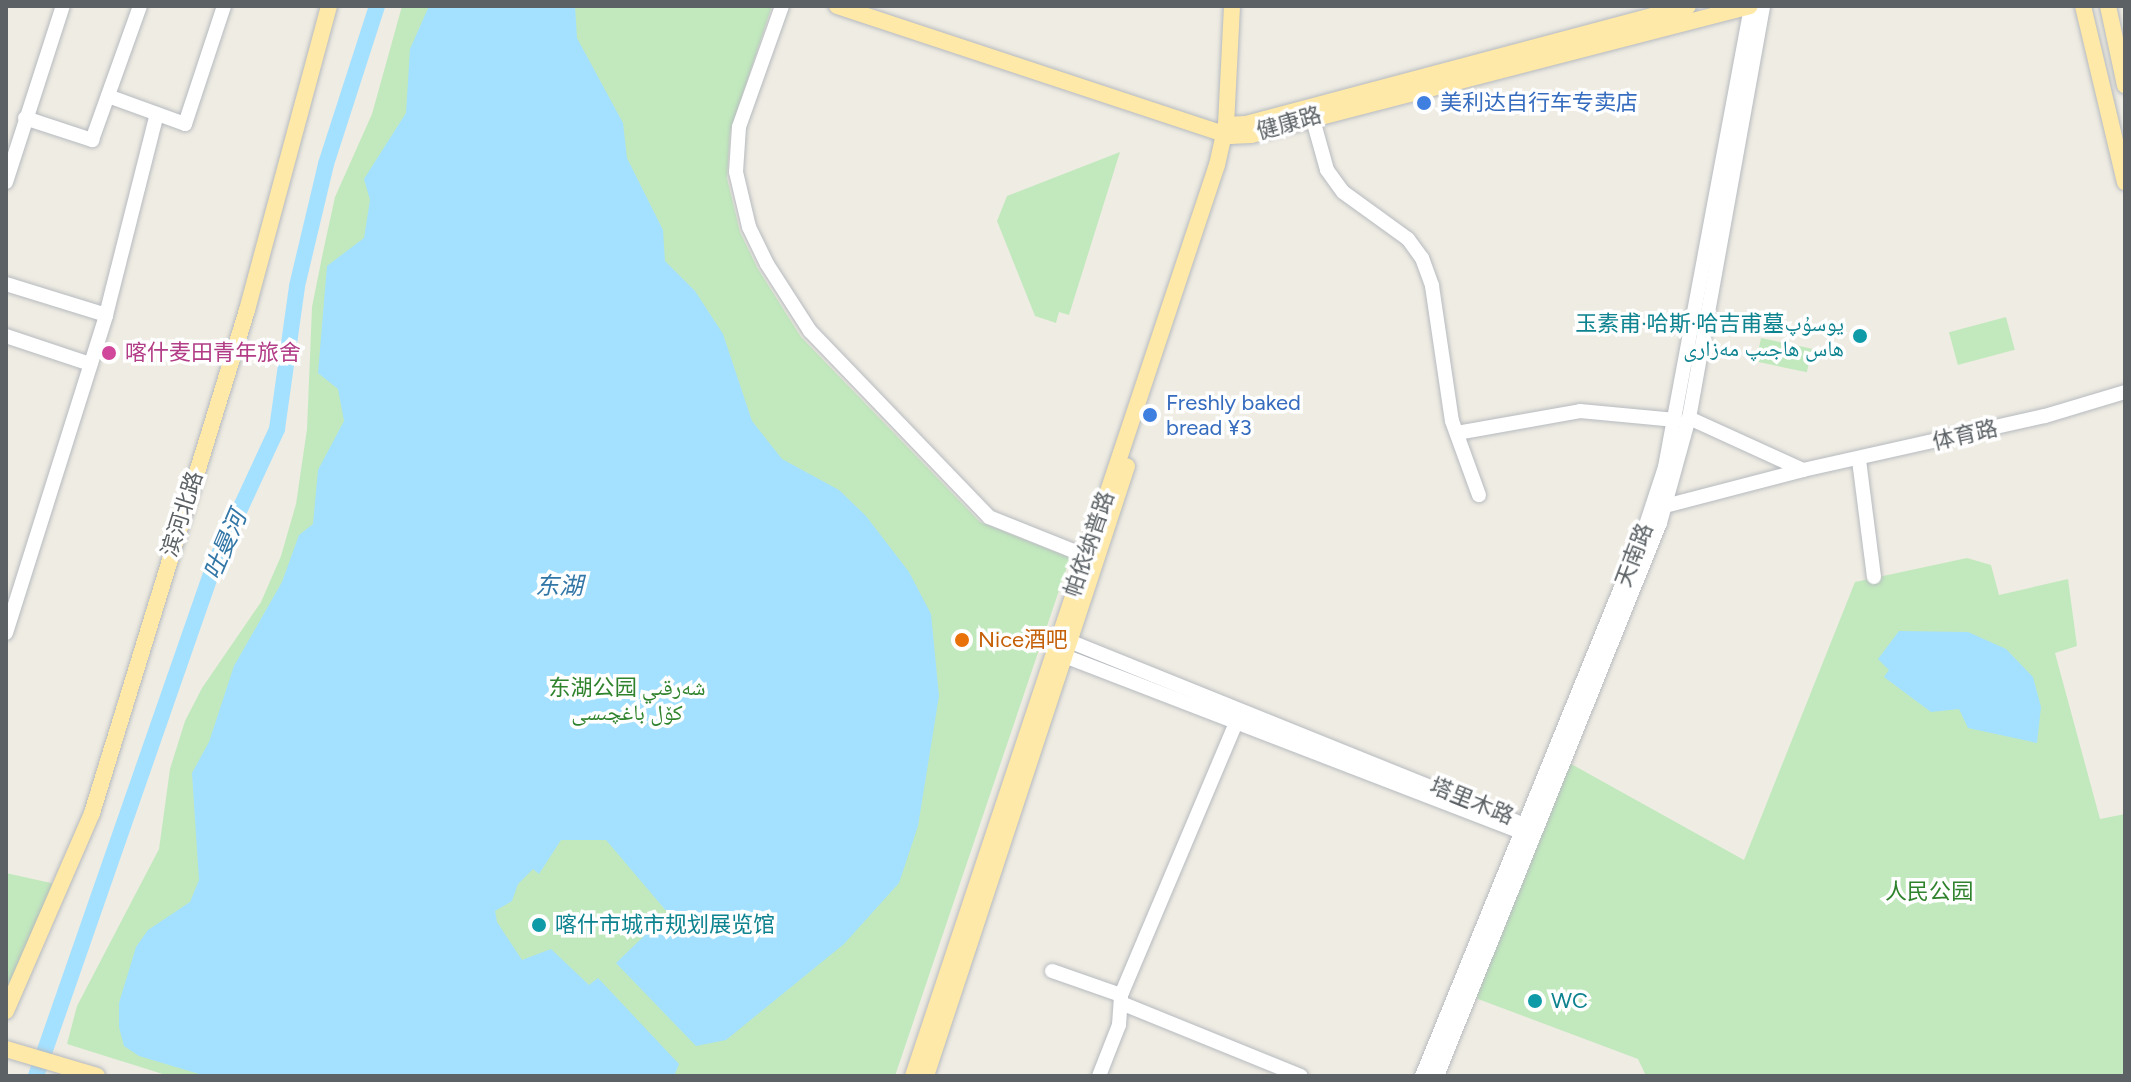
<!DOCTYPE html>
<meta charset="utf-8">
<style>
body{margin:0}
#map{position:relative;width:2131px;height:1082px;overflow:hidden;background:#efece3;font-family:Figtree,"Noto Naskh Arabic","Noto Sans SC",sans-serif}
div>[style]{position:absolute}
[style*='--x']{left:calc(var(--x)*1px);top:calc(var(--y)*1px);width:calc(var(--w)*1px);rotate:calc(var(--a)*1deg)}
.green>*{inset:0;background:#c2e9be;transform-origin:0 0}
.water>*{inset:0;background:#a4e0ff}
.river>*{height:16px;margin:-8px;padding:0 8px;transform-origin:8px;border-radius:8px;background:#a4e0ff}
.roads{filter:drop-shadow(0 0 2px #b6babf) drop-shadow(0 0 2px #b6babf)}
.minor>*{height:14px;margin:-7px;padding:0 7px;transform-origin:7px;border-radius:7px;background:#fff}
.major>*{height:16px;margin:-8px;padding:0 8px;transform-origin:8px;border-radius:8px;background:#ffe9a9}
.dots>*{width:22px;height:22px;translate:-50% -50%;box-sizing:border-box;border:4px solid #fff;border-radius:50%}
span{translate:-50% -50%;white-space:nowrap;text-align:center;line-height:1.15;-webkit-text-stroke:7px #fff;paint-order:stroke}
.shop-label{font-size:22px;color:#366cbe}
.left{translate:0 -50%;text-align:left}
.street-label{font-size:22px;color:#5b6165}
.culture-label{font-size:22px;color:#0d838f}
.right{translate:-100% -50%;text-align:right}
.hotel-label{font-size:22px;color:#b23c85}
.food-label{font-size:22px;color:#c56008}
.park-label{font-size:22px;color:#30832d}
.water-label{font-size:24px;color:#3377a7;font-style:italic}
.frame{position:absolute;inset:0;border:8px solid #5b6165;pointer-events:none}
</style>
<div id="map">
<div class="green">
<div style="clip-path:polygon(402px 6px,772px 6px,730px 132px,727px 178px,740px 232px,758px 269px,801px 337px,980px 522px,1070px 558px,895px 1076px,169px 1076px,67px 1044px,77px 1006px,159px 849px,170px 769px,185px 721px,202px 688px,261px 602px,281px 556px,296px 504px,307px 429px,312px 307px,323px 252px,335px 197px,372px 114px)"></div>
<div style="clip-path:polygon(1120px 152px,1069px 315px,1059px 312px,1056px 323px,1035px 316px,997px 221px,1007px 196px)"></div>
<div style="left:2006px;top:317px;width:34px;height:59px;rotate:75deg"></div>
<div style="left:1761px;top:338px;width:52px;height:24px;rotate:12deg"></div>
<div style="clip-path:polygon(1967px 558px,1991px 565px,1999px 595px,2068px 579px,2077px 646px,2055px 653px,2100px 819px,2125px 814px,2125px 1076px,1646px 1076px,1638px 1059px,1470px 996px,1564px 760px,1744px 860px,1855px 582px)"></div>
<div style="clip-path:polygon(6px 873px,60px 885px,6px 1011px)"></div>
</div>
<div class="water">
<div style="clip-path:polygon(429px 6px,575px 6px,577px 38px,623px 123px,627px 158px,663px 230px,665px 261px,695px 291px,723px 334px,752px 421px,782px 459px,839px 490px,866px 516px,909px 572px,931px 614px,939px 696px,918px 826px,899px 883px,844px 944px,726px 1040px,696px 1046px,616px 963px,668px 913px,606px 840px,561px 840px,539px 874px,533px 869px,518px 884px,512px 901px,495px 911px,497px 922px,522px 960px,551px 949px,589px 985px,598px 978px,679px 1064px,674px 1076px,206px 1076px,139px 1056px,124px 1046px,119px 1027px,119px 1003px,136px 947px,148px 930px,190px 902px,199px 880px,192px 773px,209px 742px,234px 666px,282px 582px,299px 535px,313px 524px,318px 470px,344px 421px,338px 389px,318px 373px,327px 266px,364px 238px,370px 200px,364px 179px,406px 113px,410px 49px)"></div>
<div style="clip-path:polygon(1899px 631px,1968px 632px,2006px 649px,2033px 677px,2041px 707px,2037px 743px,1968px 728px,1959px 709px,1931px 712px,1884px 677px,1889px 670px,1878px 659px)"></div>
</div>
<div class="river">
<div style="--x:36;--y:1076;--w:541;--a:-70.79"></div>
<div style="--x:214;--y:565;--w:150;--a:-65.1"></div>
<div style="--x:277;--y:429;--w:144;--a:-82"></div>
<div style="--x:297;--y:286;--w:125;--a:-76.6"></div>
<div style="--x:326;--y:164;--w:166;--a:-72.1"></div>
</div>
<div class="roads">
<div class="minor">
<div style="--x:782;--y:6;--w:128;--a:109.6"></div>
<div style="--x:739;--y:127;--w:45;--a:93.8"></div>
<div style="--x:736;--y:172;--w:57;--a:76.7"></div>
<div style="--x:749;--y:227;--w:41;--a:64.1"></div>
<div style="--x:767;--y:264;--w:80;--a:57.3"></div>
<div style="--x:810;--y:331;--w:258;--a:46.1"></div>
<div style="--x:989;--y:517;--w:105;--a:21.9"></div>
<div style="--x:108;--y:96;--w:82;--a:20"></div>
<div style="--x:185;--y:124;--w:124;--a:-71.7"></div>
<div style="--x:1310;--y:109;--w:63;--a:74.4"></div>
<div style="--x:1327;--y:170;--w:27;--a:54"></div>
<div style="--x:1343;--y:192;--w:80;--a:35.9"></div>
<div style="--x:1408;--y:239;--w:24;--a:54"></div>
<div style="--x:1422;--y:258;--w:30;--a:70"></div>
<div style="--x:1432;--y:286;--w:136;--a:81.6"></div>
<div style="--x:1452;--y:421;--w:79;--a:70"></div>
<div style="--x:25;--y:118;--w:71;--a:18.2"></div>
<div style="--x:92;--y:140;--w:142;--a:-70.3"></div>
<div style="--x:6;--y:182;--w:185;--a:-72.1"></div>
<div style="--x:6;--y:284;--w:105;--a:17.2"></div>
<div style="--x:6;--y:336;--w:89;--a:18.4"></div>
<div style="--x:1689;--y:418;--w:125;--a:24.5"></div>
<div style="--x:1803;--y:470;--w:248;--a:-12.6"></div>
<div style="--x:2045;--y:416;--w:84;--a:-16.7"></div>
<div style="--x:1457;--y:433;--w:125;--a:-10.1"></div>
<div style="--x:1580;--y:411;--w:96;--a:5.4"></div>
<div style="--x:1859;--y:460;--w:118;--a:82.7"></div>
<div style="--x:1665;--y:506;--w:143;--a:-14.6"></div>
<div style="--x:6;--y:633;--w:333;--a:-72.5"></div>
<div style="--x:106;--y:315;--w:207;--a:-75.8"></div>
<div style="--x:1059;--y:637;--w:510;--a:21.99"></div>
<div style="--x:1054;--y:652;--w:506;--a:21.09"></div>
<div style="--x:1052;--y:971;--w:73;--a:19.2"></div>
<div style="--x:1121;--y:1003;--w:194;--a:22.1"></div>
<div style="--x:1099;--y:1076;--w:55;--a:-68.6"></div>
<div style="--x:1119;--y:1025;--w:30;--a:-86"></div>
<div style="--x:1121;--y:995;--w:295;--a:-67.1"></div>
<div style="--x:1422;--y:1076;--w:588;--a:-67.84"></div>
<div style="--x:1644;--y:531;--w:67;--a:-71.8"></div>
<div style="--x:1665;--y:467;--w:469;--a:-79.4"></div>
<div style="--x:1437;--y:1076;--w:596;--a:-68.04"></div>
<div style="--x:1660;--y:523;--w:109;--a:-74.6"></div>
<div style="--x:1689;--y:418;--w:419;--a:-79.8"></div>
</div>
<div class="major">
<div style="--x:837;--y:6;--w:414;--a:18.3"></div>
<div style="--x:1230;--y:136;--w:21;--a:-3"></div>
<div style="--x:1251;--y:135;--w:515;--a:-14.49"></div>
<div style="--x:2083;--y:6;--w:181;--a:76.6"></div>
<div style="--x:2108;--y:6;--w:81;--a:77.9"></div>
<div style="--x:1226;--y:125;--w:20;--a:-3"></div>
<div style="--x:1246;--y:124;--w:457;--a:-14.9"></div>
<div style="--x:6;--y:1011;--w:216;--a:-66.5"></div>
<div style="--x:92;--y:813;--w:526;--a:-72.87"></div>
<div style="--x:247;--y:310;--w:315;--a:-74.9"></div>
<div style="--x:6;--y:1049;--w:95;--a:16.5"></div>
<div style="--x:913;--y:1076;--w:960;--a:-71.55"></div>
<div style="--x:1217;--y:165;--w:41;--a:-77.3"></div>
<div style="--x:1226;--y:125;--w:119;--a:-87.1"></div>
<div style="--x:926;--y:1076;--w:642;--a:-71.76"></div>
</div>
</div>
<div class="dots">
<div style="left:1424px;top:103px;background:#3f7fe0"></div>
<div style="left:1860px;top:336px;background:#0f9aa8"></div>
<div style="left:109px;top:353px;background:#d1479c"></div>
<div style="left:1150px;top:415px;background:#3f7fe0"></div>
<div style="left:962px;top:640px;background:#e8710a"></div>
<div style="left:539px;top:925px;background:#0f9aa8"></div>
<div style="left:1535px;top:1001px;background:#0f9aa8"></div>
</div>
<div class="shop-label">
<span class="left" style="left:1440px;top:103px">美利达自行车专卖店</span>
<span class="left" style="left:1166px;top:415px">Freshly baked<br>bread ¥3</span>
</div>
<div class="street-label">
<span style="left:1289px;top:123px;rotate:-16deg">健康路</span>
<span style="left:1965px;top:435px;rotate:-13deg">体育路</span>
<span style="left:182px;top:514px;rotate:-72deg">滨河北路</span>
<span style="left:1089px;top:544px;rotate:-71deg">帕依纳普路</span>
<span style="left:1634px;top:555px;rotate:-69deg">天南路</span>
<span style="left:1472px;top:801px;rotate:22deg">塔里木路</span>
</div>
<div class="culture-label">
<span class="right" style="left:1844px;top:336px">玉素甫·哈斯·哈吉甫墓يوسۇپ<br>ھاس ھاجىپ مەزارى</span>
<span class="left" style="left:555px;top:925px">喀什市城市规划展览馆</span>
<span class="left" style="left:1551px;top:1001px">WC</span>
</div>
<div class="hotel-label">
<span class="left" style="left:125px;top:353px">喀什麦田青年旅舍</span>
</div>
<div class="food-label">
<span class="left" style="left:978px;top:640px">Nice酒吧</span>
</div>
<div class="park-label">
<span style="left:627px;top:700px">东湖公园 شەرقىي<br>كۆل باغچىسى</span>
<span style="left:1929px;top:892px">人民公园</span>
</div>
<div class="water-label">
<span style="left:225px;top:545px;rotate:-67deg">吐曼河</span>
<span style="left:559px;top:586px">东湖</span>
</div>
<div class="frame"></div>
</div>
